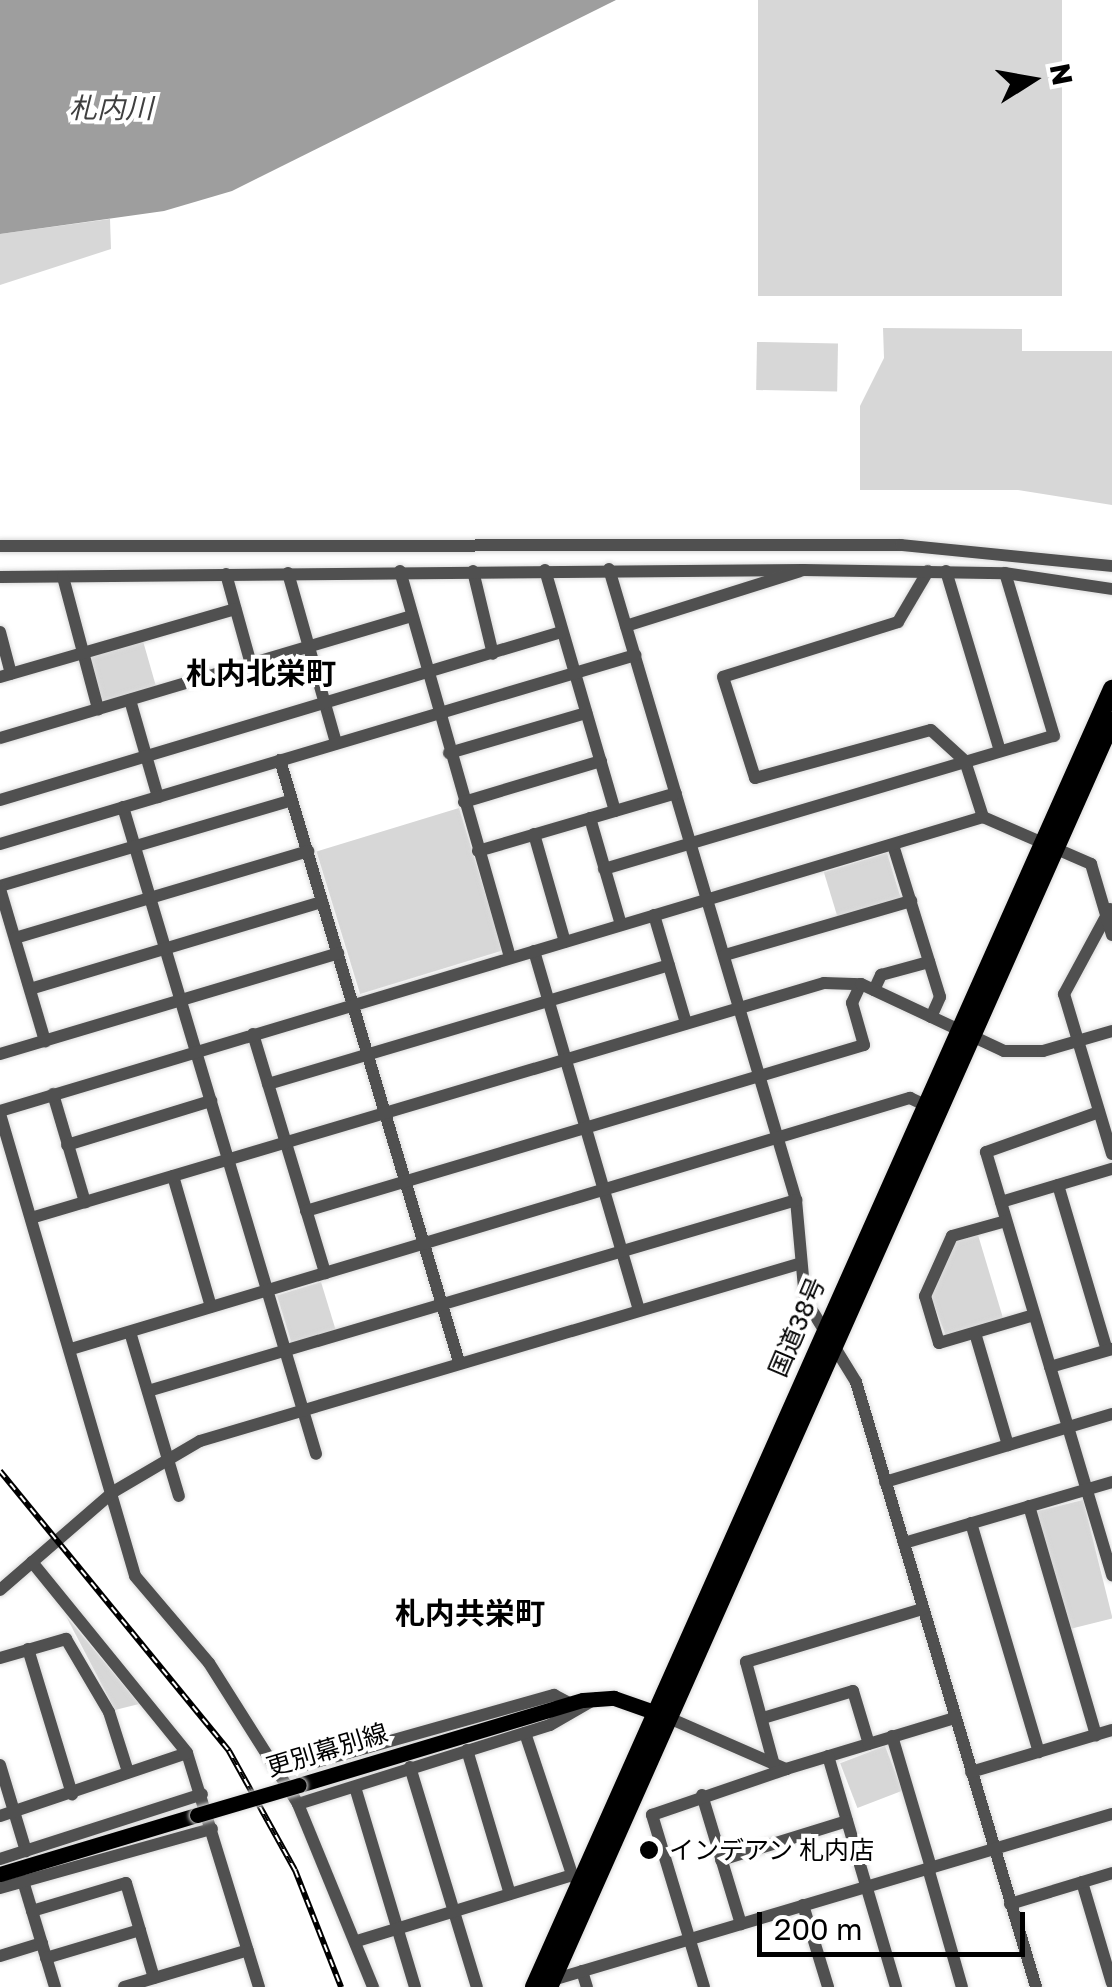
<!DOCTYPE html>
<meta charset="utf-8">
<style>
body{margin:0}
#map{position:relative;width:1112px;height:1987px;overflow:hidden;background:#fff;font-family:"Golos Text","Noto Sans JP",sans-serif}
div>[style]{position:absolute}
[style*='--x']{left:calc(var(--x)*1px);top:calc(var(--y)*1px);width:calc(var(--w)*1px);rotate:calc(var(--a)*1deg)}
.green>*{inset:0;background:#d7d7d7;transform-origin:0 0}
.water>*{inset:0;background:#9e9e9e}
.roads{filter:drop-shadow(0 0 2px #dbdbdb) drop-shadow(0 0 2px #dbdbdb)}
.minor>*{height:12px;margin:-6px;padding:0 6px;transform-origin:6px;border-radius:6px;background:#505050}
.major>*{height:15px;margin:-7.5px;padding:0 7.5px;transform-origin:7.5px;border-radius:7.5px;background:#000}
.highway>*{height:18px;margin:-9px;padding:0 9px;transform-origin:9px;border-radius:9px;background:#000}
.rail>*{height:6px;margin-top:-3px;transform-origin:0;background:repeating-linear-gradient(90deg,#fff 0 8px,#000 0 16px);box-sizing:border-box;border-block:2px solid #000}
.bridges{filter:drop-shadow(0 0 2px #dbdbdb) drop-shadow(0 0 2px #dbdbdb)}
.major-bridge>*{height:15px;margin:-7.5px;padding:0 7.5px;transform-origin:7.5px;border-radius:7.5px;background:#000}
.dots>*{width:28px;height:28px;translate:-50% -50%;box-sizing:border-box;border:5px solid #fff;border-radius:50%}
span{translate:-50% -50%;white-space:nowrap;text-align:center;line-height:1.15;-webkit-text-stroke:8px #fff;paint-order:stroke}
.street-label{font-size:25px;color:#000}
.poi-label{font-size:25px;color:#000}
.left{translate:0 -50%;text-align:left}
.water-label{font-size:28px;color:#3f3f3f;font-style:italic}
.quarter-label{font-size:30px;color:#000;font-weight:700}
.north{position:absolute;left:982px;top:30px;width:100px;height:100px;-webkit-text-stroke:8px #fff;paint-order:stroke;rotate:79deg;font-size:28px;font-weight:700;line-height:40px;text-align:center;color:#000}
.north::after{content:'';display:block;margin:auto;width:35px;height:45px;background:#000;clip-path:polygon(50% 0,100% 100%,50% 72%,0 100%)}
.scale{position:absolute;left:757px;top:1912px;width:268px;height:45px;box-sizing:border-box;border:5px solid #000;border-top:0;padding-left:12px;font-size:30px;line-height:35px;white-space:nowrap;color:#000;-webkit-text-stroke:8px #fff;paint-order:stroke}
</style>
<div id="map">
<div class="green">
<div style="left:758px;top:0;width:304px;height:296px"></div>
<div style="clip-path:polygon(110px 219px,111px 249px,0 285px,0 234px)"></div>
<div style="clip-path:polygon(883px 328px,1022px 329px,1022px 351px,1112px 351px,1112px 505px,1018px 490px,860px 490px,860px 406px,884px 358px)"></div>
<div style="left:757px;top:342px;width:81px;height:48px;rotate:1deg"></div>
<div style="left:143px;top:641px;width:47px;height:58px;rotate:74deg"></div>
<div style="left:459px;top:808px;width:149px;height:149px;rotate:73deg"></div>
<div style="left:887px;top:853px;width:48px;height:66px;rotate:73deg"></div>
<div style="clip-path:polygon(978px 1235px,1003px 1318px,946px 1336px,931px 1297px,956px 1241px)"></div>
<div style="left:321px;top:1282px;width:50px;height:46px;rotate:73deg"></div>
<div style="left:1083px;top:1500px;width:122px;height:48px;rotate:76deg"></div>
<div style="clip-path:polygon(66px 1616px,139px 1704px,115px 1710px)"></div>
<div style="left:885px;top:1746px;width:48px;height:48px;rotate:69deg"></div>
</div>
<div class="water">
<div style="clip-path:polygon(0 0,616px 0,232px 191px,164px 211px,0 234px)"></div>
</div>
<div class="roads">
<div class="minor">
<div style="--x:0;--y:546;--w:901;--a:-0.06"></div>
<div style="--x:901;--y:545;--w:212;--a:5.7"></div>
<div style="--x:609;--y:569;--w:658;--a:73.49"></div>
<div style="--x:796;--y:1200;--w:99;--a:84.8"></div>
<div style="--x:805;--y:1299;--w:97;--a:58.4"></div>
<div style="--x:856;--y:1382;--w:631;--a:73.43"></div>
<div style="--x:545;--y:570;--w:251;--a:73.8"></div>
<div style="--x:400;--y:571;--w:402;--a:74.1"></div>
<div style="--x:473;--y:571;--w:85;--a:76.5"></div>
<div style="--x:928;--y:571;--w:59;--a:120.5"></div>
<div style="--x:898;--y:622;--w:183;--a:162.6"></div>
<div style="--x:723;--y:677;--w:106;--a:72.4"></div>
<div style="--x:755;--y:778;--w:182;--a:-15.3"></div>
<div style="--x:931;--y:730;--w:46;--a:42.4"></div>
<div style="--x:965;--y:761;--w:59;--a:72.2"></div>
<div style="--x:946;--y:571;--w:188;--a:73.3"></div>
<div style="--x:288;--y:573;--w:177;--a:74.2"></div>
<div style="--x:226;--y:574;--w:93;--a:74.5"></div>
<div style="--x:0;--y:577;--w:803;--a:-0.5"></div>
<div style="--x:803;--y:570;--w:202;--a:0.9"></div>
<div style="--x:1005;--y:573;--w:108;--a:8.5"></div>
<div style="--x:63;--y:577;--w:137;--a:75.1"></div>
<div style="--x:626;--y:626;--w:182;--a:-17.5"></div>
<div style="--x:0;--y:632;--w:43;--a:75.3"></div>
<div style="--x:0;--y:677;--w:245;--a:-16.1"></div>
<div style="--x:130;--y:700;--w:101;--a:73.9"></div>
<div style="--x:0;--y:738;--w:427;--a:-16.5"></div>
<div style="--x:449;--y:753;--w:143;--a:-16.3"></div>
<div style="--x:280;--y:760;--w:628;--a:73.44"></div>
<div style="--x:0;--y:800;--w:586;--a:-16.67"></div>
<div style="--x:464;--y:802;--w:143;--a:-16.7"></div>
<div style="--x:123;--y:807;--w:675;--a:73.39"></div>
<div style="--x:590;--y:818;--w:111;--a:73.8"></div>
<div style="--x:534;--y:834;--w:112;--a:74"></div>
<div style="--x:0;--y:844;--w:663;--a:-16.57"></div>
<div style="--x:893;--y:845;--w:159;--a:72.8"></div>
<div style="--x:940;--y:997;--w:22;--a:114"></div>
<div style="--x:478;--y:851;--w:206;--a:-16.3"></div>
<div style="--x:604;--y:869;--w:469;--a:-16.5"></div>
<div style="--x:1054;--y:736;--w:170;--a:-106.7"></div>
<div style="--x:0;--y:886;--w:304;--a:-16.4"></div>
<div style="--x:0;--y:889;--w:159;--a:73.5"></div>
<div style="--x:1110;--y:909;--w:97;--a:118.4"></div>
<div style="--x:1064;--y:994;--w:167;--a:73.3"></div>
<div style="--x:654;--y:915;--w:113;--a:73.5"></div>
<div style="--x:15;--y:938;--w:306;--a:-16.5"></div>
<div style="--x:534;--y:951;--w:374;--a:73.7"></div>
<div style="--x:725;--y:955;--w:194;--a:-16.2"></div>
<div style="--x:30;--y:989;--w:305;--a:-16.6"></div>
<div style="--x:874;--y:990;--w:17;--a:-65"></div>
<div style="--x:881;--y:975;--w:50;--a:-15.2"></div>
<div style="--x:253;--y:1034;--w:250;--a:73.2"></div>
<div style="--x:0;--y:1054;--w:353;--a:-16.6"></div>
<div style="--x:268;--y:1084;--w:418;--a:-16.5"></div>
<div style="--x:53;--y:1094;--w:113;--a:73.5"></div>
<div style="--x:0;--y:1111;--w:1026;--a:-16.65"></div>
<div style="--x:983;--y:817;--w:118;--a:23.5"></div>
<div style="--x:1091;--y:864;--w:74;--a:73.5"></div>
<div style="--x:1099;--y:1112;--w:120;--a:160.5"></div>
<div style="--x:986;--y:1152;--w:442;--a:73.4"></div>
<div style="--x:0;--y:1114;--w:481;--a:73.7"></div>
<div style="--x:135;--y:1576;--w:114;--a:49.6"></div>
<div style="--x:209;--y:1663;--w:167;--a:57.7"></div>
<div style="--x:298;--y:1804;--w:198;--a:67.7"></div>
<div style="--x:67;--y:1145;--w:151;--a:-17"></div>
<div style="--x:173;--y:1176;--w:136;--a:73.8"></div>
<div style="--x:1058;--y:1185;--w:172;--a:73.5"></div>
<div style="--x:1001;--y:1202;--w:116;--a:-16.6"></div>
<div style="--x:306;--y:1211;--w:582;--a:-16.57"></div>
<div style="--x:864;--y:1045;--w:44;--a:-105.9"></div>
<div style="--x:852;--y:1003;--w:21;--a:-65"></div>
<div style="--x:31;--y:1218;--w:827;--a:-16.51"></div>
<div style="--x:824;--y:983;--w:37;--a:2"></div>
<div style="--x:861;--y:984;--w:158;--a:25.1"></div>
<div style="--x:1004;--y:1051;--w:39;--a:0"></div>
<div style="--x:1043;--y:1051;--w:72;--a:-16.2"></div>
<div style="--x:1006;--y:1221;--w:56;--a:164.5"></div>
<div style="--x:952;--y:1236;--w:66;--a:114.2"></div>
<div style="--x:925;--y:1296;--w:49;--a:73.4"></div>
<div style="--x:939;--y:1343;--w:99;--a:-16.4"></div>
<div style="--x:130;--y:1332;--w:171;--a:73.4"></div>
<div style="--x:975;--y:1333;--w:117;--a:73.6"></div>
<div style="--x:71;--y:1349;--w:876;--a:-16.66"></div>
<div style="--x:910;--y:1098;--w:26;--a:25"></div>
<div style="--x:1050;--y:1367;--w:65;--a:-16.2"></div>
<div style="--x:148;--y:1391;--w:676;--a:-16.42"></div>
<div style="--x:885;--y:1482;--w:237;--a:-16.7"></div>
<div style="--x:1029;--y:1506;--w:239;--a:73.7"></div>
<div style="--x:971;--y:1523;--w:239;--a:73.5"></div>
<div style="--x:904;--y:1543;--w:217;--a:-16.3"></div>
<div style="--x:32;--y:1562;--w:246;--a:50.9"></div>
<div style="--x:187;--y:1753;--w:245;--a:72.9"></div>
<div style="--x:0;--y:1590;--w:150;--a:-40.9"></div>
<div style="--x:113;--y:1492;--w:101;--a:-30.4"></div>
<div style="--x:200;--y:1441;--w:624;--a:-16.49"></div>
<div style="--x:28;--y:1649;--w:152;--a:73.1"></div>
<div style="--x:0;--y:1658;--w:69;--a:-16.1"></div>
<div style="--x:66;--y:1639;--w:85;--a:59.5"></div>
<div style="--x:109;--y:1712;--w:63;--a:72.4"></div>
<div style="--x:669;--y:1718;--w:128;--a:23.6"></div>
<div style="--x:786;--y:1769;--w:177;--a:-16.8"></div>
<div style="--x:763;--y:1718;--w:94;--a:-16.7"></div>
<div style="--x:853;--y:1691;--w:55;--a:73.2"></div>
<div style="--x:525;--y:1733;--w:152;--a:71.6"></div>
<div style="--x:892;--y:1736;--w:138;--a:73.5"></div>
<div style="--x:467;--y:1750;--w:150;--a:73.4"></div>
<div style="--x:828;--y:1756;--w:241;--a:73.6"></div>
<div style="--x:0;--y:1765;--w:90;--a:73.2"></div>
<div style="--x:774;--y:1765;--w:107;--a:-105.2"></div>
<div style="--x:746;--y:1662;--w:185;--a:-16.7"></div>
<div style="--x:410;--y:1767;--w:230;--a:73.1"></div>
<div style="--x:280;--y:1772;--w:285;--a:-15.7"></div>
<div style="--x:554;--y:1695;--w:19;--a:28"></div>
<div style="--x:971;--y:1772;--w:147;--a:-16.6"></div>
<div style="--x:355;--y:1787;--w:209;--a:73.3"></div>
<div style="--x:702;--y:1795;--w:135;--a:73.2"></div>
<div style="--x:298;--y:1804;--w:264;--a:-17.4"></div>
<div style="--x:550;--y:1725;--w:54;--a:-29.9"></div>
<div style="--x:0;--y:1816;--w:197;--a:-18.6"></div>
<div style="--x:0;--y:1859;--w:212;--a:-17.8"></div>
<div style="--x:721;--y:1860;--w:132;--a:-17.2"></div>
<div style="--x:928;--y:1868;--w:124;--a:74.1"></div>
<div style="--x:23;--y:1881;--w:111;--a:73.2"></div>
<div style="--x:1082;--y:1882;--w:105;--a:73.5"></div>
<div style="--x:0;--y:1888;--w:220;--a:-15.6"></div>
<div style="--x:1010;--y:1904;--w:107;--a:-16.9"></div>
<div style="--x:803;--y:1905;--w:86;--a:73"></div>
<div style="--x:32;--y:1911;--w:98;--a:-16.6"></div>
<div style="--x:126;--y:1883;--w:99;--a:73.6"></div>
<div style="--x:357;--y:1941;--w:222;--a:-17"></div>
<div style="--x:0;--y:1956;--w:44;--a:-17.2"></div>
<div style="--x:46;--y:1958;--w:98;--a:-16.6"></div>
<div style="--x:582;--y:1971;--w:17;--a:73"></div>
<div style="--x:549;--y:1981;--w:587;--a:-16.52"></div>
<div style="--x:124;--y:1987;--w:129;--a:-16.6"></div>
<div style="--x:704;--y:1987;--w:180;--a:-106.8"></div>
<div style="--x:652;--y:1815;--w:142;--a:-18.9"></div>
</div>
<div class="major">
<div style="--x:299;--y:1785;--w:296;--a:-16.7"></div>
<div style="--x:583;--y:1700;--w:31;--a:-4"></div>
<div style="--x:614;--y:1698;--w:54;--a:19.4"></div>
<div style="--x:0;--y:1874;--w:206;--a:-16.7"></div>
</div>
<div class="highway">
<div style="--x:534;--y:1987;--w:1421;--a:-66"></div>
<div style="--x:549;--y:1987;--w:1386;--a:-66.02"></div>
</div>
</div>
<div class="rail">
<div style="--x:0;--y:1471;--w:362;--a:50.7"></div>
<div style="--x:229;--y:1751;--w:136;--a:61"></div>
<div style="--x:295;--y:1870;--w:126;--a:68.5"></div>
</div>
<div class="bridges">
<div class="major-bridge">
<div style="--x:197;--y:1815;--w:106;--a:-16.4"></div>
</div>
</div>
<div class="dots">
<div style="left:649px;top:1850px;background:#000"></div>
</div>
<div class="street-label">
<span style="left:797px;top:1327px;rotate:-67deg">国道38号</span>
<span style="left:327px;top:1750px;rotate:-17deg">更別幕別線</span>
</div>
<div class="poi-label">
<span class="left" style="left:669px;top:1850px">インデアン 札内店</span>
</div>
<div class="water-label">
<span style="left:111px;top:108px">札内川</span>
</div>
<div class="quarter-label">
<span style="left:261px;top:673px">札内北栄町</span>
<span style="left:470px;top:1613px">札内共栄町</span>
</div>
<div class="north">N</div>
<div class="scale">200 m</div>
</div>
